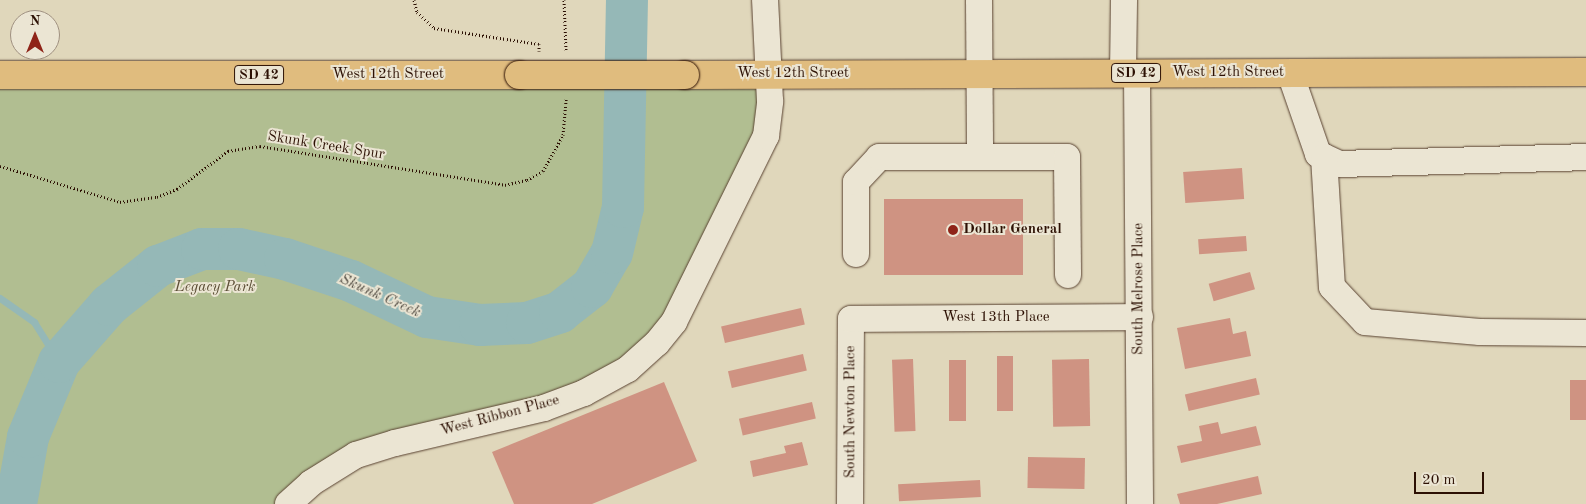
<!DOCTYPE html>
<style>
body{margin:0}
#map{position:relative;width:1586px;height:504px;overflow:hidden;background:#e0d7bb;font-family:"Old Standard TT",serif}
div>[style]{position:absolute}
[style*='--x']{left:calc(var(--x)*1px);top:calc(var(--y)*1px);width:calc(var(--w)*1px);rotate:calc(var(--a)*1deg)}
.green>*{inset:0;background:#b1be91}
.stream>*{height:7px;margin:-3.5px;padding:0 3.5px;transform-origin:3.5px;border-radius:3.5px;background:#95b8b7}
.river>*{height:42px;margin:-21px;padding:0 21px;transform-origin:21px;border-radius:21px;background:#95b8b7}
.building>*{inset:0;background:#cf9382;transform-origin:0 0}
.path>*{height:3px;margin-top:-1.5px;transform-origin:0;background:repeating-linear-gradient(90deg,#2c1003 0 1px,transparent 0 3.5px)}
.roads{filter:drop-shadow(0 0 1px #594231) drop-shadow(0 0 1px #594231)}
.minor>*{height:26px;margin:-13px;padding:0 13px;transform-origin:13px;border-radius:13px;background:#ebe5d3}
.major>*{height:28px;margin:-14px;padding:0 14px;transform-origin:14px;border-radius:14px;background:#e0bc7e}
.bridges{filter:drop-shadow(0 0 1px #2c1003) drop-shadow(0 0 1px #2c1003)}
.major-bridge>*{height:28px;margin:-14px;padding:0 14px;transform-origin:14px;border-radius:14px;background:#e0bc7e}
.dots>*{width:14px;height:14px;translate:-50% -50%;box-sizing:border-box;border:2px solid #ebe5d3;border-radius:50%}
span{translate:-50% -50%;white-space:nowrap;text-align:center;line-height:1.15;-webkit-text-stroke:4px #ebe5d3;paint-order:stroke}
.shield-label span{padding:1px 4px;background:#ebe5d3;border:1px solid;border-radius:4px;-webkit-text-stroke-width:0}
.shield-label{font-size:14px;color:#2c1003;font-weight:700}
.street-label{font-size:15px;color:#2c1003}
.poi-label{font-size:15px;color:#2c1003;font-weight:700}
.left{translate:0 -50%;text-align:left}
.park-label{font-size:15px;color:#5b4d35;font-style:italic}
.water-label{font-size:16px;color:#514b42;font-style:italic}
.north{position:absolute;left:10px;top:10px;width:50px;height:50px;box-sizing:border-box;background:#ebe5d3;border:1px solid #9f9080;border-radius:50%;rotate:0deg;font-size:14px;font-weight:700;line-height:20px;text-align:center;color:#2c1003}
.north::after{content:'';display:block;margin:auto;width:18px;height:22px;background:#8f2418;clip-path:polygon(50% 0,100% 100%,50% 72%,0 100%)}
.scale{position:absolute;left:1414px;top:472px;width:70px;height:22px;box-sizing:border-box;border:2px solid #2c1003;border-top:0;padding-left:6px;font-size:15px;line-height:18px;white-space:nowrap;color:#2c1003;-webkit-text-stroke:4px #ebe5d3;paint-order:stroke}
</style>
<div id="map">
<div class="green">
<div style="clip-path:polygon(0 73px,769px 74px,759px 154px,674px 322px,628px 369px,395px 443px,298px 504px,0 504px)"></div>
</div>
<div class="stream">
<div style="--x:0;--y:298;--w:42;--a:35.2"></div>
<div style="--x:34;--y:322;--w:47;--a:58"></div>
</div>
<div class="river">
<div style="--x:16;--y:504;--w:68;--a:-79.8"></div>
<div style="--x:28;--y:437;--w:81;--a:-67.5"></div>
<div style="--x:59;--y:362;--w:76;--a:-48.7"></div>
<div style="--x:109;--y:305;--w:63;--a:-38.5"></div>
<div style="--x:158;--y:266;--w:47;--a:-21.1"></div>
<div style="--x:202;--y:249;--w:37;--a:0"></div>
<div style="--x:239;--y:249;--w:47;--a:12.3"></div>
<div style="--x:285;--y:259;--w:70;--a:18.4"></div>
<div style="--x:351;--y:281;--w:84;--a:25.3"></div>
<div style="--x:427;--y:317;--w:54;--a:8.6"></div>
<div style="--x:480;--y:325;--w:47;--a:-2.4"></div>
<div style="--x:527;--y:323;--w:35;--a:-18"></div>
<div style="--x:560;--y:312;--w:41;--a:-38"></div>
<div style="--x:592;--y:287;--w:39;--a:-60"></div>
<div style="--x:612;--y:253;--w:47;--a:-76.6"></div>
<div style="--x:623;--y:207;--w:207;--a:-88.9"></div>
</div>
<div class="building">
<div style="left:1242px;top:168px;width:31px;height:59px;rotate:86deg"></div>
<div style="left:884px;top:199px;width:139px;height:76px"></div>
<div style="left:1246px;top:236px;width:15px;height:48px;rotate:86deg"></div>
<div style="left:1250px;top:272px;width:18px;height:43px;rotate:74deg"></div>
<div style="left:801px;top:308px;width:17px;height:82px;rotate:77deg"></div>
<div style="clip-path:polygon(1230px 318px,1233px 334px,1246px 331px,1251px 356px,1185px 369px,1177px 328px)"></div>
<div style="left:803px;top:354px;width:17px;height:77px;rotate:77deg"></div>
<div style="left:997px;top:356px;width:16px;height:55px"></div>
<div style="left:913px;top:359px;width:72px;height:21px;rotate:88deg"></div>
<div style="left:1089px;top:359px;width:67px;height:37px;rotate:89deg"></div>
<div style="left:949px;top:360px;width:17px;height:61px"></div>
<div style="left:1256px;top:378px;width:17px;height:73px;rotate:77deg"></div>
<div style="left:1586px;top:380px;width:40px;height:16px;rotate:90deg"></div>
<div style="clip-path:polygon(664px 382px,697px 461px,592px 504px,514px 504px,492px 452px)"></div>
<div style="left:812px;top:402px;width:17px;height:75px;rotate:77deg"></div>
<div style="clip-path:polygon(1218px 422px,1221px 434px,1256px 426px,1261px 445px,1181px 463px,1177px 446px,1202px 441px,1199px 426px)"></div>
<div style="clip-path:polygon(802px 442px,808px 465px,753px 477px,750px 461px,786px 453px,784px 446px)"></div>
<div style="left:1028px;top:457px;width:57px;height:31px;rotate:1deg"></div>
<div style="clip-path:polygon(1258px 476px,1262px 494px,1217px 504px,1180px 504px,1177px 494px)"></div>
<div style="left:980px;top:480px;width:17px;height:82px;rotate:87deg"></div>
</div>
<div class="path">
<div style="--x:414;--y:0;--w:12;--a:76"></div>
<div style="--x:417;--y:12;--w:23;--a:43"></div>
<div style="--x:434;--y:28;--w:106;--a:8.7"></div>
<div style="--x:539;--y:44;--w:7;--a:90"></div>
<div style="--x:564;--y:0;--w:50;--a:87.7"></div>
<div style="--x:0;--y:166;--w:125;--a:16.7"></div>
<div style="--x:120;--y:202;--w:37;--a:-8"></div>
<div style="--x:157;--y:197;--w:22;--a:-22"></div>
<div style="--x:177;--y:189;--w:64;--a:-36.7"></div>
<div style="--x:228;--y:151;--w:32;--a:-9"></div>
<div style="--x:260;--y:146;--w:248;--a:9"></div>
<div style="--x:505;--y:185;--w:23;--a:-13"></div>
<div style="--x:527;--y:180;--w:18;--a:-29"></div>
<div style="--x:543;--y:171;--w:41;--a:-60.9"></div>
<div style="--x:563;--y:135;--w:36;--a:-85"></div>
</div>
<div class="roads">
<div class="minor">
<div style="--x:979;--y:0;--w:157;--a:89.6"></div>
<div style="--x:1123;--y:73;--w:73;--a:-89.2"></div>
<div style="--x:1137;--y:73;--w:431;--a:89.6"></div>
<div style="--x:1290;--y:73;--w:86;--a:70.9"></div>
<div style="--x:1318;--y:154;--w:23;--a:25"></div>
<div style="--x:1339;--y:164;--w:247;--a:-1.6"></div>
<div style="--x:1324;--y:157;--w:130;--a:86.5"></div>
<div style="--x:1332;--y:287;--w:48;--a:46.7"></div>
<div style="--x:1365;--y:322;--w:115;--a:5"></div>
<div style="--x:1480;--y:332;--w:106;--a:0.5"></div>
<div style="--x:856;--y:254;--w:72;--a:-90"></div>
<div style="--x:856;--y:182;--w:34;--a:-47"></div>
<div style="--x:879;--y:157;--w:188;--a:0"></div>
<div style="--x:1067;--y:157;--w:118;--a:89.5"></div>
<div style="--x:288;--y:504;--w:31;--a:-42"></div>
<div style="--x:311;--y:483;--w:53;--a:-31.9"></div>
<div style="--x:356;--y:455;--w:41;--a:-17.1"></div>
<div style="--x:395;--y:443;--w:153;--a:-13.2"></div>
<div style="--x:544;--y:408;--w:43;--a:-20.6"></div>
<div style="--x:584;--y:393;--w:50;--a:-28.6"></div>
<div style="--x:628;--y:369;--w:39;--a:-42"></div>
<div style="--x:657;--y:343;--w:27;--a:-51"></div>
<div style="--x:674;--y:322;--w:208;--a:-63.7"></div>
<div style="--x:766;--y:136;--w:35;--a:-83"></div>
<div style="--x:770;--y:101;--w:101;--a:-92.8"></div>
<div style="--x:850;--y:504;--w:185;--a:-89.7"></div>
<div style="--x:851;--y:319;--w:289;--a:-0.4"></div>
</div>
<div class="major">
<div style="--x:0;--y:75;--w:519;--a:0"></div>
<div style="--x:685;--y:75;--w:901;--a:-0.19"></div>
</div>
</div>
<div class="bridges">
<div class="major-bridge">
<div style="--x:519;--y:75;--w:166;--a:0"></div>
</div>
</div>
<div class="dots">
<div style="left:953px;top:230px;background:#8f2418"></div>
</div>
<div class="shield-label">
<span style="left:1136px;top:73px">SD 42</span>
<span style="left:259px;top:75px">SD 42</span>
</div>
<div class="street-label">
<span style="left:1228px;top:73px">West 12th Street</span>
<span style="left:793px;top:74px">West 12th Street</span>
<span style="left:388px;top:75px">West 12th Street</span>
<span style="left:326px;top:146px;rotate:9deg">Skunk Creek Spur</span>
<span style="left:1139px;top:289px;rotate:-90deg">South Melrose Place</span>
<span style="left:996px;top:318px">West 13th Place</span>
<span style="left:851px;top:412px;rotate:-90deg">South Newton Place</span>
<span style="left:500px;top:416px;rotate:-15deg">West Ribbon Place</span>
</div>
<div class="poi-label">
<span class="left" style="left:963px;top:230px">Dollar General</span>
</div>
<div class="park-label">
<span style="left:215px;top:288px">Legacy Park</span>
</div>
<div class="water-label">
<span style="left:380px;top:296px;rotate:24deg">Skunk Creek</span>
</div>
<div class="north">N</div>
<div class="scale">20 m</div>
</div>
